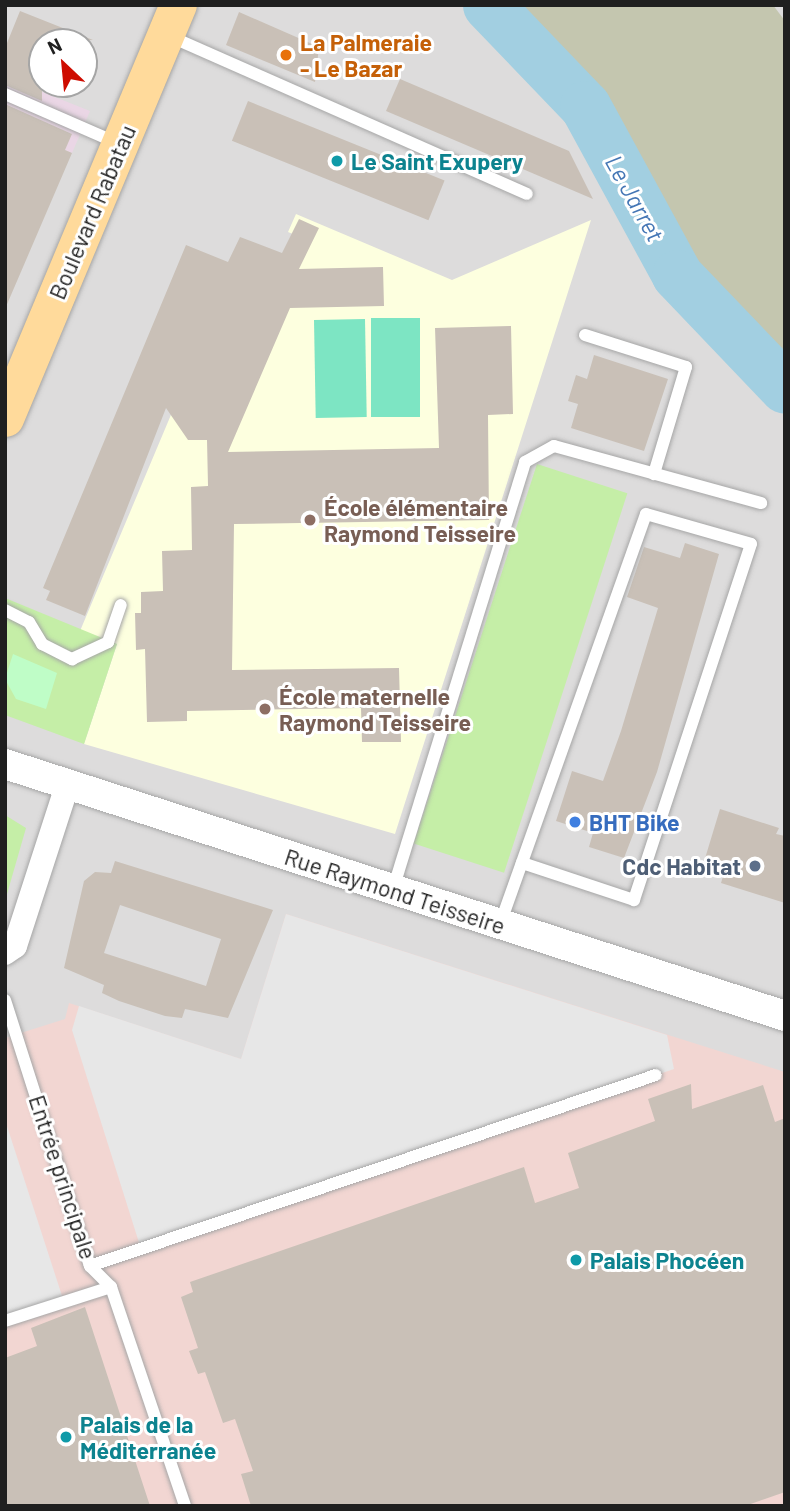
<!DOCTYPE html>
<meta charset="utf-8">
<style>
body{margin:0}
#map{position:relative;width:790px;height:1511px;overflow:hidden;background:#f0ede4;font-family:Barlow,sans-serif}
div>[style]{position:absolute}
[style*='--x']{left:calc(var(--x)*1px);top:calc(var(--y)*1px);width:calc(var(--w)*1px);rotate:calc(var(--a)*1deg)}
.residential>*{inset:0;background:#dddcdc}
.commercial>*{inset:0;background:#f2d6d2}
.industrial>*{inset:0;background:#ead6e5}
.education>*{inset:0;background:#fdffdf}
.construction>*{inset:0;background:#c4c6af}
.grass>*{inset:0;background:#c5eea7;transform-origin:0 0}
.park>*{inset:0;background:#bffdc7}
.pitch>*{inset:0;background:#7de5c3;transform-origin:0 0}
.parking>*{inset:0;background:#e7e7e7}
.river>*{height:51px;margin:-25.5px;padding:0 25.5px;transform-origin:25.5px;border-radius:25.5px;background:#a2cfe1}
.building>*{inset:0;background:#c9c0b7;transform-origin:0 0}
.roads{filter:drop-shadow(0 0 2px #a6a6a6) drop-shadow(0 0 2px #a6a6a6)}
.service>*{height:12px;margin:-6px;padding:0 6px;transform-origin:6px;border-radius:6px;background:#fff}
.minor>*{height:24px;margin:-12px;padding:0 12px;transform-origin:12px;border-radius:12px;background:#fff}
.tertiary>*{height:30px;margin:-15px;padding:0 15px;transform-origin:15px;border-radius:15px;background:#fff}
.primary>*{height:37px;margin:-18.5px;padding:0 18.5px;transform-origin:18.5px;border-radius:18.5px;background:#ffda9b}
.dots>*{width:19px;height:19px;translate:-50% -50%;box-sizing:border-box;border:4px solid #fff;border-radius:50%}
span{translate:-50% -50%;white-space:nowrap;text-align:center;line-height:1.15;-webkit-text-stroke:6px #fff;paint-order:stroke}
.food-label{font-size:23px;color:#c56008;font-weight:700}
.left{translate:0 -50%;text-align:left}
.culture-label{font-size:23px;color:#0d838f;font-weight:700}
.street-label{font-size:23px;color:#1f1f1f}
.education-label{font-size:23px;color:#785e54;font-weight:700}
.shop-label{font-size:23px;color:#366cbe;font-weight:700}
.service-label{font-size:23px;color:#4e5e75;font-weight:700}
.right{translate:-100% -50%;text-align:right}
.water-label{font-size:24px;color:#4476b5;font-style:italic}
.frame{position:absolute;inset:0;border:7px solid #1f1f1f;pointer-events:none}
.north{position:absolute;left:28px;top:28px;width:70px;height:70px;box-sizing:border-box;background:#fff;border:2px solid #a5a5a5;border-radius:50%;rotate:334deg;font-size:19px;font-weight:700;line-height:28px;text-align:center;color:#1f1f1f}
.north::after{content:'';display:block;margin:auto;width:24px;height:32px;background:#ce0c00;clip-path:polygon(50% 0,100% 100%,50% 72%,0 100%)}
</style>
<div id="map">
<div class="residential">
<div style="clip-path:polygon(evenodd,5px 5px,785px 5px,785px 1506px,5px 1506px,5px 5px,42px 42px,84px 42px,84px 84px,42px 84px,42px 42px)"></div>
</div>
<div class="commercial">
<div style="clip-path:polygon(286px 914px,785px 1072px,785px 1506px,5px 1506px,5px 1038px,65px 1019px,69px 1003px,241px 1059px)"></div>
</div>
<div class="industrial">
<div style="clip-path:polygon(5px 77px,90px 111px,72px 153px,5px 125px)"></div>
</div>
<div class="education">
<div style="clip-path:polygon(296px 214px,452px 280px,591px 220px,395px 834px,84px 744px,117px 644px,80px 631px,173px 410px,300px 237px,288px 232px)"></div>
</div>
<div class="construction">
<div style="clip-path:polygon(512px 5px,773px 5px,785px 21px,785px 365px,692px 262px,591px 81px)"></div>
</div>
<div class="grass">
<div style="left:537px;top:464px;width:95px;height:399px;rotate:18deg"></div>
<div style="clip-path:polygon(5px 598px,117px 644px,84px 744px,5px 715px)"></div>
<div style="clip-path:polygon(5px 815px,26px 828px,5px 901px)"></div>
</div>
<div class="park">
<div style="clip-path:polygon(13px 654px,57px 673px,46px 709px,16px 699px,5px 679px)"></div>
</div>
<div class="pitch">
<div style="left:420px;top:318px;width:99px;height:49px;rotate:90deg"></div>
<div style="left:365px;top:319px;width:98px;height:51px;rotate:89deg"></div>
</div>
<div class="parking">
<div style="clip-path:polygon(286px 914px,667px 1035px,674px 1069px,141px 1249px,72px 1030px,79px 1006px,241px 1059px)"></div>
<div style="clip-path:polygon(5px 1120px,64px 1302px,5px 1321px)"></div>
</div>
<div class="river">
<div style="--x:488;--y:5;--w:140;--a:46.2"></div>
<div style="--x:585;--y:106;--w:192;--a:61.4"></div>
<div style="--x:677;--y:275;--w:156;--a:46.3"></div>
</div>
<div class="building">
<div style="clip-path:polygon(20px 11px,93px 40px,42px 42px,42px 101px,5px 85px,5px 48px)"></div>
<div style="clip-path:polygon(239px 12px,319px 47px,315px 82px,226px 45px)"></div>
<div style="clip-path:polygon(400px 79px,569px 151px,593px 199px,386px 111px)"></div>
<div style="left:248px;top:101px;width:212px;height:43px;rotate:22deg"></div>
<div style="clip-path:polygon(5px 104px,72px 134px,65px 150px,72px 153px,5px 309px)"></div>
<div style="clip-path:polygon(299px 219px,319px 228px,299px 269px,383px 267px,384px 306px,290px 308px,228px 452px,439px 448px,435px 328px,511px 326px,513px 414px,488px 415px,489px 520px,234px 524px,232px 670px,399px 668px,401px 742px,362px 742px,361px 708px,187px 711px,187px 721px,147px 722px,145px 649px,136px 650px,135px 613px,141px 613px,141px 592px,163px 591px,162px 551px,192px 550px,191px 487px,208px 486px,207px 440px,188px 440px,166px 408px,85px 616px,46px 600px,50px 591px,43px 588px,186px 245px,228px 262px,240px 237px,282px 253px)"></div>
<div style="clip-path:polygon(594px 355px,668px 379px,644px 451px,571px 428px,578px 404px,568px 401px,576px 375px,587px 379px)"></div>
<div style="clip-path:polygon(685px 543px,719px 554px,657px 772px,624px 858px,589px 847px,593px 833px,556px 821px,572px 771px,603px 781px,621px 731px,658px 608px,627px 597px,644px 547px,680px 558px)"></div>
<div style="clip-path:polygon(720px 809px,779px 828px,776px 834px,785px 836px,785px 903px,721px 883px,724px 873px,703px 865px)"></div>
<div style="clip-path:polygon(evenodd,115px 861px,273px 910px,228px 1018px,185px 1009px,182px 1018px,165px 1016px,119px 1001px,102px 993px,104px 985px,64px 968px,84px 881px,95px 872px,111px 873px,115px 861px,120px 905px,221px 939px,206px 986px,104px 953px,120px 905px)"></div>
<div style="clip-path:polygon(691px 1084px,692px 1109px,763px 1085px,775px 1122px,785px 1118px,785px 1492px,745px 1506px,251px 1506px,241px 1474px,253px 1471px,235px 1419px,223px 1423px,205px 1372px,198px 1374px,189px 1351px,198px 1348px,181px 1297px,193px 1292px,190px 1282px,524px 1167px,535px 1203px,579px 1188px,568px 1153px,655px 1121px,648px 1099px)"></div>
<div style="clip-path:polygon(85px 1307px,150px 1506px,5px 1506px,5px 1358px,37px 1346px,31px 1328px)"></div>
</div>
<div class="roads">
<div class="service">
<div style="--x:169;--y:36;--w:391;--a:23.8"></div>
<div style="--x:5;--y:94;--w:122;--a:23.6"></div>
<div style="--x:585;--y:335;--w:106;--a:17.6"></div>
<div style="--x:686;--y:367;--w:112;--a:106.7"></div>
<div style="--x:5;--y:610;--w:27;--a:27"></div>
<div style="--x:29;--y:622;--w:26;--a:59"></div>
<div style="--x:42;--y:644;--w:34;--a:27"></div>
<div style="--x:72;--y:659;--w:40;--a:-25"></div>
<div style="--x:108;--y:642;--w:39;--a:-71"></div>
<div style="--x:393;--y:889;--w:447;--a:-72.8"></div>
<div style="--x:525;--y:462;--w:33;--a:-29"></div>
<div style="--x:554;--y:446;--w:215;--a:15.4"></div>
<div style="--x:500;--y:924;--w:435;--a:-70.4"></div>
<div style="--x:646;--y:514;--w:109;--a:15.9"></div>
<div style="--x:751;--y:544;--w:375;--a:108.2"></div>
<div style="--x:634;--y:900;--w:118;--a:-161.7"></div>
<div style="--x:5;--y:1000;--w:279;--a:72.3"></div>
<div style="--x:90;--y:1266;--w:30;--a:45"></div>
<div style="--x:111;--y:1287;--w:231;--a:71.3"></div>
<div style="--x:90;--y:1266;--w:597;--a:-18.65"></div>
<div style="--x:5;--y:1321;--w:111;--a:-17.8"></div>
</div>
<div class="minor">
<div style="--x:5;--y:953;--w:12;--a:-35"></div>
<div style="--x:15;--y:946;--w:168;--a:-72"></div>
</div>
<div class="tertiary">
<div style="--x:5;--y:764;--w:820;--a:17.9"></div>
</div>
<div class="primary">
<div style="--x:5;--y:418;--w:448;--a:-67.3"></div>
</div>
</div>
<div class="dots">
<div style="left:286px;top:55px;background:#e8710a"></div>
<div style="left:337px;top:161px;background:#0f9aa8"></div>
<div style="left:310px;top:520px;background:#8d6e63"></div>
<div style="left:265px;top:709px;background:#8d6e63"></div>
<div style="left:575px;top:822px;background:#3f7fe0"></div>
<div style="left:755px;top:866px;background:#5c6f8a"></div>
<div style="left:576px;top:1260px;background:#0f9aa8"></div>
<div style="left:66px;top:1437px;background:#0f9aa8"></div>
</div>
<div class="food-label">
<span class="left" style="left:300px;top:55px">La Palmeraie<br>- Le Bazar</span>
</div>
<div class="culture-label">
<span class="left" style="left:351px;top:161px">Le Saint Exupery</span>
<span class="left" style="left:590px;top:1260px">Palais Phocéen</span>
<span class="left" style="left:80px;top:1437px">Palais de la<br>Méditerranée</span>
</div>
<div class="street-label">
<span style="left:92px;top:212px;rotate:-67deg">Boulevard Rabatau</span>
<span style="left:395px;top:891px;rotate:18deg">Rue Raymond Teisseire</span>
<span style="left:63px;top:1177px;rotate:72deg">Entrée principale</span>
</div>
<div class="education-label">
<span class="left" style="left:324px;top:520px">École élémentaire<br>Raymond Teisseire</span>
<span class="left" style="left:279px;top:709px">École maternelle<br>Raymond Teisseire</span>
</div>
<div class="shop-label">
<span class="left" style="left:589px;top:822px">BHT Bike</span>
</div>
<div class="service-label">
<span class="right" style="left:741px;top:866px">Cdc Habitat</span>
</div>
<div class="water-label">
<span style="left:635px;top:198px;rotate:61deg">Le Jarret</span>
</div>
<div class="frame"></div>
<div class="north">N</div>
</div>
